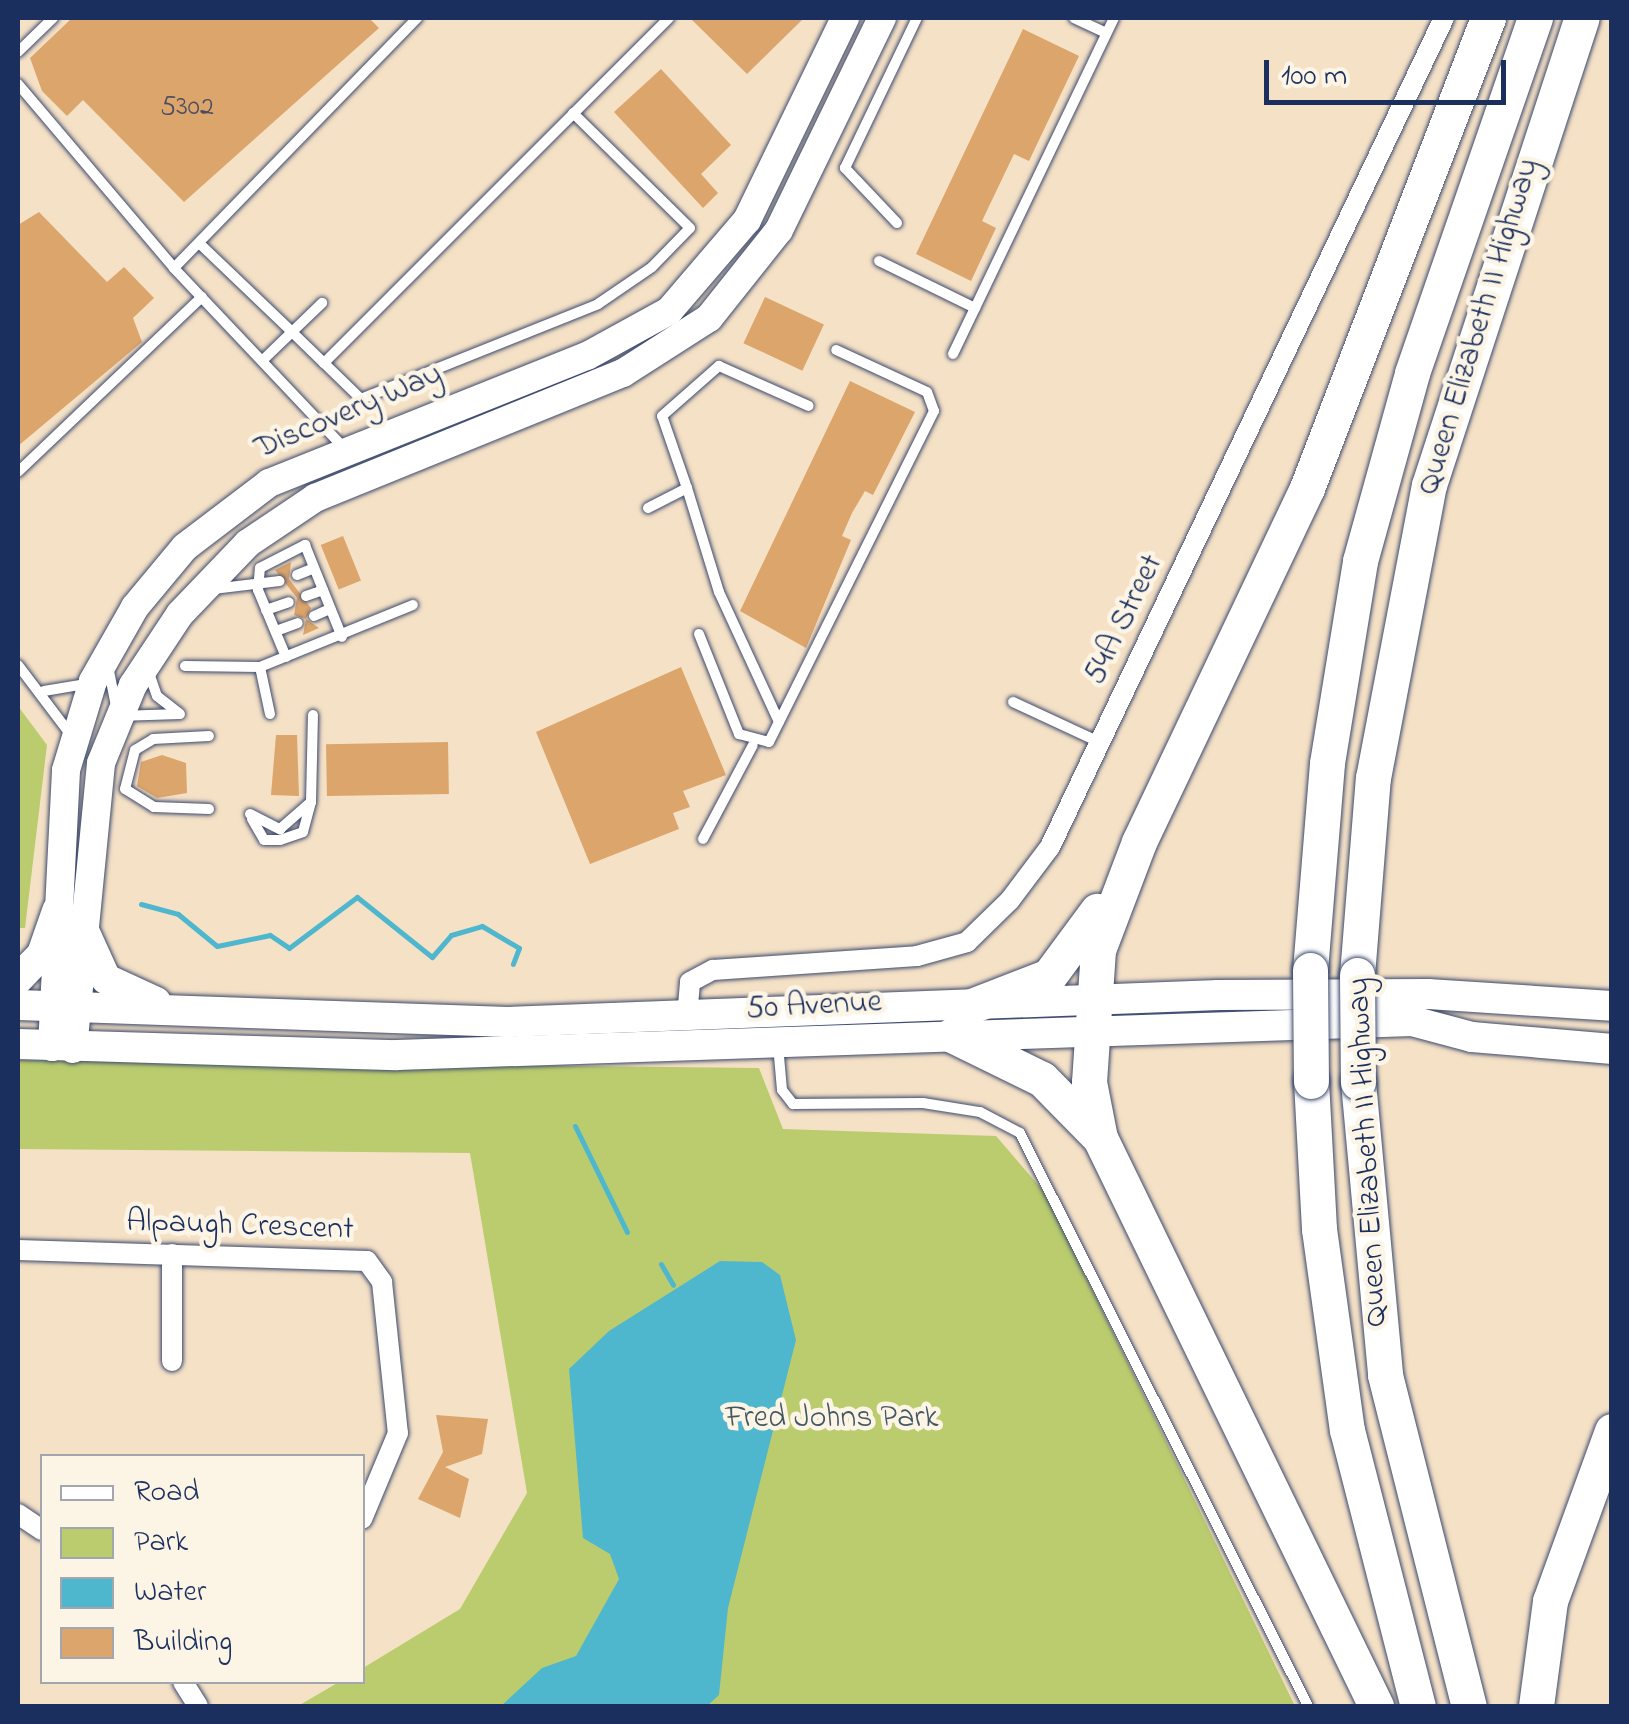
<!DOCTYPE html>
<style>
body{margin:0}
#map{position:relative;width:1629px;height:1724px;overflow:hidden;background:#f5e1c6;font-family:"Indie Flower",sans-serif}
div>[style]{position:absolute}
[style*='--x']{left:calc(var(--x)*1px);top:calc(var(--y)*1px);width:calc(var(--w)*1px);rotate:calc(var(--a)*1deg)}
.green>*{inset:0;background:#bbcc6f}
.water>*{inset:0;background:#4fb7cd}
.stream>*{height:5px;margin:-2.5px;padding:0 2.5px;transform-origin:2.5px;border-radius:2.5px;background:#4fb7cd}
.building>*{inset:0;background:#dca56b;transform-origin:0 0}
.roads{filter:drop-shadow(0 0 2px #3c4a6e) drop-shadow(0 0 2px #3c4a6e)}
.lane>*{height:10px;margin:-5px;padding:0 5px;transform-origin:5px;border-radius:5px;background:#fff}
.street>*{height:20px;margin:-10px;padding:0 10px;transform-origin:10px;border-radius:10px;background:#fff}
.secondary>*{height:28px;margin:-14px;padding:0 14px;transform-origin:14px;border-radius:14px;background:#fff}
.primary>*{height:30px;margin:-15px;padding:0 15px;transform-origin:15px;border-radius:15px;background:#fff}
.highway>*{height:35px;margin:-17.5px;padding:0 17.5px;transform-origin:17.5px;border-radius:17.5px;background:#fff}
.bridges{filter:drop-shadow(0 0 2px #3c4a6e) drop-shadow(0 0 2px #3c4a6e)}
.highway-bridge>*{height:35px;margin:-17.5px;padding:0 17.5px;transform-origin:17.5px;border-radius:17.5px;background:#fff}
span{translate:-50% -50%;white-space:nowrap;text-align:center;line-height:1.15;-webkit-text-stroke:9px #fcf5e5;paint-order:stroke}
.number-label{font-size:28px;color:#4b4c61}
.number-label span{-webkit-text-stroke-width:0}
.street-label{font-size:32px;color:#1b2f5e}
.park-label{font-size:32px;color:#435662}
.frame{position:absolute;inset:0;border:20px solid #1b2f5e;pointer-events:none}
.legend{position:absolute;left:40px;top:1454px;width:325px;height:230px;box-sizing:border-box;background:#fcf5e5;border:2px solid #a2a6af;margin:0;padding:12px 18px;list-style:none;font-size:30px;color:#1b2f5e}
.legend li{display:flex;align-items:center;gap:20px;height:50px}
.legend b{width:50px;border:2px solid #a2a6af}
.scale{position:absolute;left:1264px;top:60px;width:242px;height:45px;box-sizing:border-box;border:5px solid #1b2f5e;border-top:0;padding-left:12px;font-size:30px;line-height:35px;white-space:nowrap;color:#1b2f5e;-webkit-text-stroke:8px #fcf5e5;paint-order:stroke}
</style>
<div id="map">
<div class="green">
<div style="clip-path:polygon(18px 706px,47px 745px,25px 928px,18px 928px)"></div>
<div style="clip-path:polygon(18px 1060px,759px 1068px,783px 1129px,996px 1136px,1045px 1193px,1295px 1706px,298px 1706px,339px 1682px,362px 1682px,363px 1668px,460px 1609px,527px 1493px,470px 1153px,18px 1149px)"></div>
</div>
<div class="water">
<div style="clip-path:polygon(720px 1261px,762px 1262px,780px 1275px,796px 1340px,728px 1608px,719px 1695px,707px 1706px,501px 1706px,542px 1668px,576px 1656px,619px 1579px,610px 1554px,583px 1538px,569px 1369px,609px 1331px)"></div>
</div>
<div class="stream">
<div style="--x:141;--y:904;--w:38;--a:15"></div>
<div style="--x:178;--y:914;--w:50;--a:39.4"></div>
<div style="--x:217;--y:946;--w:54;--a:-11.7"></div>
<div style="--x:270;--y:935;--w:23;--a:34"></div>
<div style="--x:289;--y:948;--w:85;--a:-36.9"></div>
<div style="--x:357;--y:897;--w:96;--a:38.7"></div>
<div style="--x:432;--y:957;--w:29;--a:-49"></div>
<div style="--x:451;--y:935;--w:32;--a:-16"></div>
<div style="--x:482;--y:926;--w:43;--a:30.7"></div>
<div style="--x:519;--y:948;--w:17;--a:111"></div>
<div style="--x:575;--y:1126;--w:118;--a:63.9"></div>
<div style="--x:661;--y:1264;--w:24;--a:60"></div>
</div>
<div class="building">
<div style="clip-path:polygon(72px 18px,369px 18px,379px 28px,184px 202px,83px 100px,67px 116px,42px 91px,30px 58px)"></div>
<div style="clip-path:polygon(690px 18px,804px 18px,747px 74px)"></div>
<div style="clip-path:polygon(1023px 29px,1079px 56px,1029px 161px,1014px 154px,982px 221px,996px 228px,971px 281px,916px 254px)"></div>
<div style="clip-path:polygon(661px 69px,731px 145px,701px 174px,718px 193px,703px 208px,614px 112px)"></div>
<div style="clip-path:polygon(39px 212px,107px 282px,124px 267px,154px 298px,133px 318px,142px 342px,18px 446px,18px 225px)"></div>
<div style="left:765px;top:297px;width:65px;height:51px;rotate:25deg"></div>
<div style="clip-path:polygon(850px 381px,915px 412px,873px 495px,865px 491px,852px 513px,842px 536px,851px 540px,806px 648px,740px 611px)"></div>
<div style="left:343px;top:536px;width:48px;height:24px;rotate:68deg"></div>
<div style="clip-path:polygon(291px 562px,289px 579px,311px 608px,306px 619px,319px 628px,303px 635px,306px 619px,294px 615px,297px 598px,275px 570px)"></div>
<div style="clip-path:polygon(681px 667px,726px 775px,683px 791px,690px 807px,673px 813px,679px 829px,590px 864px,536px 732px)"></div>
<div style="clip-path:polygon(276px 735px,297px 735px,299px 796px,271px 795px)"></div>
<div style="left:448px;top:742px;width:52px;height:122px;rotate:89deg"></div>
<div style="clip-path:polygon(162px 755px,186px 763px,187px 793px,157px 798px,137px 786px,141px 762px)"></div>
<div style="clip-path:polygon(436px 1415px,488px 1419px,482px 1454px,445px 1467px,469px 1479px,460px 1518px,418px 1499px,443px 1452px)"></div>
</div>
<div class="roads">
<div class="lane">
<div style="--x:1074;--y:18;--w:35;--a:25"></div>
<div style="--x:18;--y:52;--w:49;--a:-44.2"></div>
<div style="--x:18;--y:84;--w:241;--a:49.7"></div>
<div style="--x:897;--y:223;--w:76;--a:-133.4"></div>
<div style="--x:845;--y:168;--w:166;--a:-64.4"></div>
<div style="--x:199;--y:243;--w:129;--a:43.7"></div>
<div style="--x:292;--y:332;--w:42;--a:-44"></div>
<div style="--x:879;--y:261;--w:107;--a:26.1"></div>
<div style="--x:953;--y:354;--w:373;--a:-64.4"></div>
<div style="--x:264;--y:359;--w:39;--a:-44"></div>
<div style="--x:292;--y:332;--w:45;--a:44.1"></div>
<div style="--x:324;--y:363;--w:488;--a:-45"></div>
<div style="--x:324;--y:363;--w:52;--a:44.2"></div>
<div style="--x:361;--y:399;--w:255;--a:-21.8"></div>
<div style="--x:598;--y:304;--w:65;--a:-34.4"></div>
<div style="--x:652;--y:267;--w:54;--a:-45.7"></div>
<div style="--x:690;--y:228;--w:164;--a:-135.5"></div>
<div style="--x:345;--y:449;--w:249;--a:-133.4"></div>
<div style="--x:174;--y:268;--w:349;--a:-45.8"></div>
<div style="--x:18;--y:472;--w:254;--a:-43.6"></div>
<div style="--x:687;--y:488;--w:76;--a:-109.1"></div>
<div style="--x:662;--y:416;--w:76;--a:-41.3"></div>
<div style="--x:719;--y:366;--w:98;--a:24"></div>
<div style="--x:648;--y:508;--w:44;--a:-27.1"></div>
<div style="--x:687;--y:488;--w:109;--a:72.9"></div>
<div style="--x:719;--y:592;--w:143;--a:65.2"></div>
<div style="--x:297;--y:575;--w:18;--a:-22"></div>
<div style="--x:213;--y:589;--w:67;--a:-6.8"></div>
<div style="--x:306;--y:596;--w:18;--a:-19"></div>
<div style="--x:266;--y:610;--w:24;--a:-19"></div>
<div style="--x:314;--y:616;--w:17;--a:-24"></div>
<div style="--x:276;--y:631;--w:23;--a:-20"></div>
<div style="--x:699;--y:634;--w:108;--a:68.2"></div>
<div style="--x:739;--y:734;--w:31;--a:15"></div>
<div style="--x:769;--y:742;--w:370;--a:-63.5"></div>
<div style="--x:934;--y:411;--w:20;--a:-110"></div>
<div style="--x:927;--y:392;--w:100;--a:-155.2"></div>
<div style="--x:286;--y:657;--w:73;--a:-112.7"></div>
<div style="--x:258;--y:590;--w:22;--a:-85"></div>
<div style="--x:260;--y:568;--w:51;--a:-27.1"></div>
<div style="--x:305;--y:545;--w:99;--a:68.1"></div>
<div style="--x:18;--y:665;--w:88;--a:52.9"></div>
<div style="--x:108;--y:666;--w:51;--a:78.7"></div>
<div style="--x:118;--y:716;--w:62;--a:-1.8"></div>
<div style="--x:185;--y:666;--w:75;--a:0.8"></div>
<div style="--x:149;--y:673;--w:24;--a:71"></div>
<div style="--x:157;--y:696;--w:28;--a:38"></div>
<div style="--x:44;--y:691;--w:43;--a:-9.5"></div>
<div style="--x:1013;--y:702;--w:95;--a:24.9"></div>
<div style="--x:270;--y:714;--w:48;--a:-102"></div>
<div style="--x:260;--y:667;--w:165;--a:-22.1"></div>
<div style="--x:209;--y:809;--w:55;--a:-177.9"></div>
<div style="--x:154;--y:807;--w:34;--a:-148"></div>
<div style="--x:125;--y:789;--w:40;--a:-75.6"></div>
<div style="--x:135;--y:750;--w:21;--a:-31"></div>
<div style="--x:153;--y:739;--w:56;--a:-3.1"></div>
<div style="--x:250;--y:814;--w:34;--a:27"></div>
<div style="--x:280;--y:829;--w:41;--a:-41.1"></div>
<div style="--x:311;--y:802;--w:87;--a:-88.7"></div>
<div style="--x:252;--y:819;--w:24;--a:60"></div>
<div style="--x:264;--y:840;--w:16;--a:0"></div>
<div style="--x:280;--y:840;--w:24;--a:-19"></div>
<div style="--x:303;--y:832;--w:31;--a:-75"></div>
<div style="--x:703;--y:839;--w:106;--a:-62"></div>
<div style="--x:778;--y:1045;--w:45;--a:84.9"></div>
<div style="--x:782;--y:1090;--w:18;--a:52"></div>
<div style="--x:793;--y:1104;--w:130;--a:-0.4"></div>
<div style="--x:923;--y:1103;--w:58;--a:9"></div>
<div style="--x:980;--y:1112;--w:45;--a:27.7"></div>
<div style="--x:1020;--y:1133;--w:641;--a:63.32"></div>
</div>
<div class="street">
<div style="--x:687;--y:1017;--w:35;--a:-85"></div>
<div style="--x:690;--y:982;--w:26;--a:-28"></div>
<div style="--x:713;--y:970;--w:204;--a:-3.9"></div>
<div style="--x:917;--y:956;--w:52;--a:-15.6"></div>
<div style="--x:967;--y:942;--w:60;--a:-44.3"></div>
<div style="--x:1010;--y:900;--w:66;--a:-53"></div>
<div style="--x:1050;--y:847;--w:918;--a:-64.58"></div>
<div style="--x:18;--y:1250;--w:349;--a:1.8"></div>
<div style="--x:367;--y:1261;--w:26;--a:54"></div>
<div style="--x:382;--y:1282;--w:152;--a:84"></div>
<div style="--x:398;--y:1433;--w:93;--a:112.7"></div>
<div style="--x:172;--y:1361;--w:107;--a:-90"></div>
<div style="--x:18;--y:1514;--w:29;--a:34"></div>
<div style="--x:183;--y:1682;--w:28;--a:58"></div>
</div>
<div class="secondary">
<div style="--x:52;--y:1047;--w:277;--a:-87.1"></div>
<div style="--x:66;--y:770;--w:93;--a:-73.1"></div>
<div style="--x:93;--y:681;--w:85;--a:-60.4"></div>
<div style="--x:135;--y:607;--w:78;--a:-50.2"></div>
<div style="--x:185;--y:547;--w:106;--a:-37.3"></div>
<div style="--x:269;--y:483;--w:342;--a:-21.8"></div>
<div style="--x:587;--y:356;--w:94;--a:-28.8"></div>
<div style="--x:669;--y:311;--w:120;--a:-49.4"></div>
<div style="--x:747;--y:220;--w:225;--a:-64.1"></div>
<div style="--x:73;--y:1049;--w:287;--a:-84.4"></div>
<div style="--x:101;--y:763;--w:84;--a:-67.7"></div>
<div style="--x:133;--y:685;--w:85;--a:-56.5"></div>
<div style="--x:180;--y:614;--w:98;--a:-46.2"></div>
<div style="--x:248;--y:543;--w:81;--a:-33.9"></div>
<div style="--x:315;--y:498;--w:332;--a:-22.1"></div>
<div style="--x:623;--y:373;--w:102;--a:-32.6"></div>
<div style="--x:709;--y:318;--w:112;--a:-51.5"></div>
<div style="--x:779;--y:230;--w:236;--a:-64.1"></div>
</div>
<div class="primary">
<div style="--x:81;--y:924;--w:60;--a:65.6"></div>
<div style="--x:106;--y:979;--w:55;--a:24.7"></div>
<div style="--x:18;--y:979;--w:35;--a:-46"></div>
<div style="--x:42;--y:954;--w:46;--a:-70.8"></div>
<div style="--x:18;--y:1005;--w:490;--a:2"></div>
<div style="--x:508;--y:1022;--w:711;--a:-2.18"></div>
<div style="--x:1218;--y:995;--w:210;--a:-0.3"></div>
<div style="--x:1428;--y:994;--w:184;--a:3.7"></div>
<div style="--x:18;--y:1044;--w:379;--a:1.7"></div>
<div style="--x:397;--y:1055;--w:1016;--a:-1.92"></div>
<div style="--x:1412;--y:1021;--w:62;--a:14.9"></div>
<div style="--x:1472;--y:1037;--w:141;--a:4.9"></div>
</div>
<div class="highway">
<div style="--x:1310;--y:970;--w:208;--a:-85.3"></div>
<div style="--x:1327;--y:763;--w:205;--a:-80.7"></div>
<div style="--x:1360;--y:561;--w:195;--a:-74.5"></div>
<div style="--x:1412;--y:373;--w:376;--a:-70.9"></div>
<div style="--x:1357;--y:975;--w:198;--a:-85.4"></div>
<div style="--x:1373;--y:778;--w:298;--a:-79.2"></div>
<div style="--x:1429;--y:485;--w:491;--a:-71.9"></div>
<div style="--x:961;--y:1010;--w:94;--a:-21.1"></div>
<div style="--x:1049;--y:976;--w:81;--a:-53.6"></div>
<div style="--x:952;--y:1035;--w:100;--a:26.1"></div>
<div style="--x:1042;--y:1079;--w:83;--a:45.5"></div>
<div style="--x:1100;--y:1138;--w:632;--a:64.08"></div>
<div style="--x:1311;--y:1081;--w:148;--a:86.9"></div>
<div style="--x:1319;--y:1229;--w:203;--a:82.1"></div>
<div style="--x:1347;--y:1430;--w:285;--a:75.6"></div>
<div style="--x:1358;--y:1082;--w:294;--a:84.7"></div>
<div style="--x:1385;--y:1375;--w:341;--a:75.8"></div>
<div style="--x:1100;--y:1138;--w:57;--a:-101.1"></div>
<div style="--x:1089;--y:1082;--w:132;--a:-86.1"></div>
<div style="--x:1098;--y:950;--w:116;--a:-69.2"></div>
<div style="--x:1139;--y:842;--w:392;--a:-64.6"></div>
<div style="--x:1307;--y:488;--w:504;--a:-68.94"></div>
<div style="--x:1536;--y:1706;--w:106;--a:-82.4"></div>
<div style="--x:1550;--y:1601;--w:181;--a:-70"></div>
</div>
</div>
<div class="bridges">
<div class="highway-bridge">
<div style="--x:1310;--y:970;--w:111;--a:89.5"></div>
<div style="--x:1357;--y:975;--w:107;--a:89.5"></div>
</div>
</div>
<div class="number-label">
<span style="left:187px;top:108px">5302</span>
</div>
<div class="street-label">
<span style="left:1480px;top:327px;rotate:-73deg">Queen Elizabeth II Highway</span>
<span style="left:349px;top:413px;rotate:-23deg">Discovery Way</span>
<span style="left:1125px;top:620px;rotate:-64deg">54A Street</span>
<span style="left:814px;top:1007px;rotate:-3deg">50 Avenue</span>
<span style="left:1369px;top:1152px;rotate:-93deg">Queen Elizabeth II Highway</span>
<span style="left:240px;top:1227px;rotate:2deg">Alpaugh Crescent</span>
</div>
<div class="park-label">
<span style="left:832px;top:1419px">Fred Johns Park</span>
</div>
<div class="frame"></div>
<ul class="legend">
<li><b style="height:12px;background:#fff"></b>Road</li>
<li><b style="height:28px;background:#bbcc6f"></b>Park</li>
<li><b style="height:28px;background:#4fb7cd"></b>Water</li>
<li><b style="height:28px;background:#dca56b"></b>Building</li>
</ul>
<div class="scale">100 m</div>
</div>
